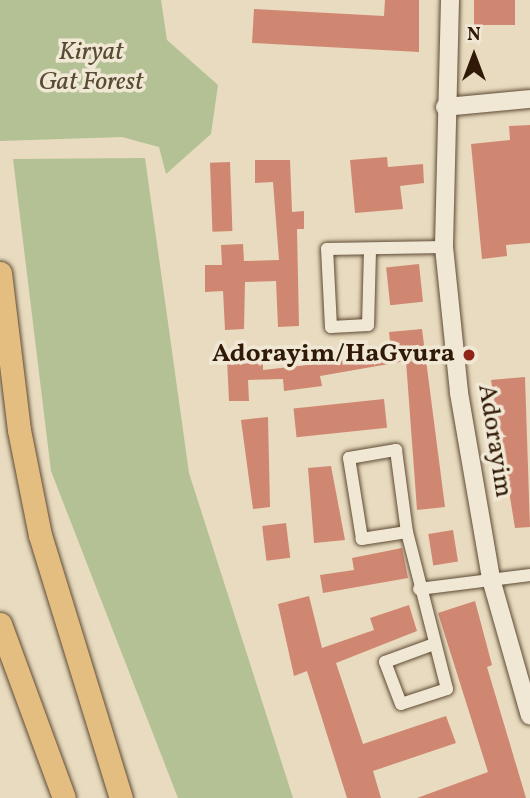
<!DOCTYPE html>
<style>
body{margin:0}
#map{position:relative;width:530px;height:798px;overflow:hidden;background:#e8dbbf;font-family:Vollkorn,serif}
div>[style]{position:absolute}
[style*='--x']{left:calc(var(--x)*1px);top:calc(var(--y)*1px);width:calc(var(--w)*1px);rotate:calc(var(--a)*1deg)}
.green>*{inset:0;background:#b3c194}
.building>*{inset:0;background:#d08771;transform-origin:0 0}
.roads{filter:drop-shadow(0 0 2px #5e4a34) drop-shadow(0 0 2px #5e4a34)}
.street>*{height:12px;margin:-6px;padding:0 6px;transform-origin:6px;border-radius:6px;background:#f0e8d5}
.secondary>*{height:18px;margin:-9px;padding:0 9px;transform-origin:9px;border-radius:9px;background:#f0e8d5}
.highway>*{height:23px;margin:-11.5px;padding:0 11.5px;transform-origin:11.5px;border-radius:11.5px;background:#e4be80}
.dots>*{width:19px;height:19px;translate:-50% -50%;box-sizing:border-box;border:4px solid #f0e8d5;border-radius:50%}
span{translate:-50% -50%;white-space:nowrap;text-align:center;line-height:1.15;-webkit-text-stroke:7px #f0e8d5;paint-order:stroke}
.park-label{font-size:26px;color:#574b31;font-style:italic}
.poi-label{font-size:26px;color:#301906;font-weight:700}
.right{translate:-100% -50%;text-align:right}
.street-label{font-size:26px;color:#301906}
.north{position:absolute;left:439px;top:21px;width:70px;height:70px;-webkit-text-stroke:5px #f0e8d5;paint-order:stroke;rotate:0deg;font-size:19px;font-weight:700;line-height:28px;text-align:center;color:#301906}
.north::after{content:'';display:block;margin:auto;width:24px;height:32px;background:#301906;clip-path:polygon(50% 0,100% 100%,50% 72%,0 100%)}
</style>
<div id="map">
<div class="green">
<div style="clip-path:polygon(0 0,161px 0,167px 40px,218px 85px,211px 134px,166px 174px,159px 147px,122px 137px,0 141px)"></div>
<div style="clip-path:polygon(145px 158px,189px 473px,293px 798px,178px 798px,51px 471px,13px 159px)"></div>
</div>
<div class="building">
<div style="clip-path:polygon(385px 0,419px 0,419px 52px,252px 43px,254px 9px,384px 16px)"></div>
<div style="left:474px;top:0;width:41px;height:25px"></div>
<div style="clip-path:polygon(530px 125px,530px 243px,506px 245px,507px 256px,482px 259px,471px 144px,510px 140px,509px 126px)"></div>
<div style="clip-path:polygon(387px 157px,388px 167px,423px 164px,424px 183px,400px 186px,403px 209px,355px 213px,350px 160px)"></div>
<div style="clip-path:polygon(255px 160px,290px 160px,292px 212px,304px 211px,304px 229px,297px 229px,299px 326px,278px 327px,276px 281px,245px 282px,244px 329px,225px 330px,223px 291px,205px 292px,205px 265px,222px 265px,221px 245px,243px 244px,244px 261px,279px 260px,273px 182px,255px 183px)"></div>
<div style="left:230px;top:162px;width:69px;height:20px;rotate:88deg"></div>
<div style="left:419px;top:264px;width:38px;height:33px;rotate:84deg"></div>
<div style="clip-path:polygon(422px 329px,445px 507px,417px 510px,406px 361px,320px 376px,322px 386px,284px 391px,283px 379px,248px 380px,249px 401px,229px 401px,227px 359px,263px 357px,263px 370px,334px 362px,391px 351px,389px 332px)"></div>
<div style="clip-path:polygon(525px 377px,530px 527px,515px 528px,491px 380px)"></div>
<div style="left:384px;top:399px;width:29px;height:91px;rotate:84deg"></div>
<div style="clip-path:polygon(268px 417px,270px 507px,253px 509px,241px 420px)"></div>
<div style="clip-path:polygon(331px 466px,345px 540px,314px 543px,308px 468px)"></div>
<div style="left:286px;top:523px;width:35px;height:24px;rotate:83deg"></div>
<div style="left:453px;top:530px;width:32px;height:25px;rotate:81deg"></div>
<div style="clip-path:polygon(402px 548px,408px 578px,323px 593px,320px 575px,354px 570px,352px 558px)"></div>
<div style="clip-path:polygon(309px 596px,322px 648px,374px 630px,370px 618px,409px 605px,417px 631px,336px 663px,363px 744px,446px 716px,456px 743px,373px 771px,381px 798px,347px 798px,307px 671px,294px 676px,278px 604px)"></div>
<div style="clip-path:polygon(475px 601px,492px 665px,487px 667px,526px 798px,417px 798px,488px 772px,438px 613px)"></div>
</div>
<div class="roads">
<div class="street">
<div style="--x:370;--y:250;--w:75;--a:91.5"></div>
<div style="--x:368;--y:325;--w:37;--a:177"></div>
<div style="--x:331;--y:327;--w:78;--a:-92.9"></div>
<div style="--x:327;--y:249;--w:117;--a:-1"></div>
<div style="--x:407;--y:532;--w:46;--a:171.2"></div>
<div style="--x:362;--y:539;--w:82;--a:-99.1"></div>
<div style="--x:349;--y:458;--w:48;--a:-9.7"></div>
<div style="--x:396;--y:450;--w:83;--a:82.4"></div>
<div style="--x:407;--y:532;--w:162;--a:75.7"></div>
<div style="--x:447;--y:689;--w:48;--a:161.9"></div>
<div style="--x:401;--y:704;--w:45;--a:-110.9"></div>
<div style="--x:385;--y:662;--w:52;--a:-20.2"></div>
<div style="--x:419;--y:589;--w:112;--a:-7.2"></div>
</div>
<div class="secondary">
<div style="--x:450;--y:0;--w:247;--a:91.4"></div>
<div style="--x:444;--y:247;--w:147;--a:84.1"></div>
<div style="--x:459;--y:393;--w:189;--a:80.2"></div>
<div style="--x:491;--y:579;--w:142;--a:74.1"></div>
<div style="--x:445;--y:107;--w:85;--a:-5.4"></div>
</div>
<div class="highway">
<div style="--x:0;--y:273;--w:158;--a:83.1"></div>
<div style="--x:19;--y:430;--w:107;--a:78.7"></div>
<div style="--x:40;--y:535;--w:275;--a:72.9"></div>
<div style="--x:0;--y:624;--w:185;--a:69.8"></div>
</div>
</div>
<div class="dots">
<div style="left:469px;top:355px;background:#8f2418"></div>
</div>
<div class="park-label">
<span style="left:91px;top:68px">Kiryat<br>Gat Forest</span>
</div>
<div class="poi-label">
<span class="right" style="left:455px;top:355px">Adorayim/HaGvura</span>
</div>
<div class="street-label">
<span style="left:494px;top:441px;rotate:81deg">Adorayim</span>
</div>
<div class="north">N</div>
</div>
